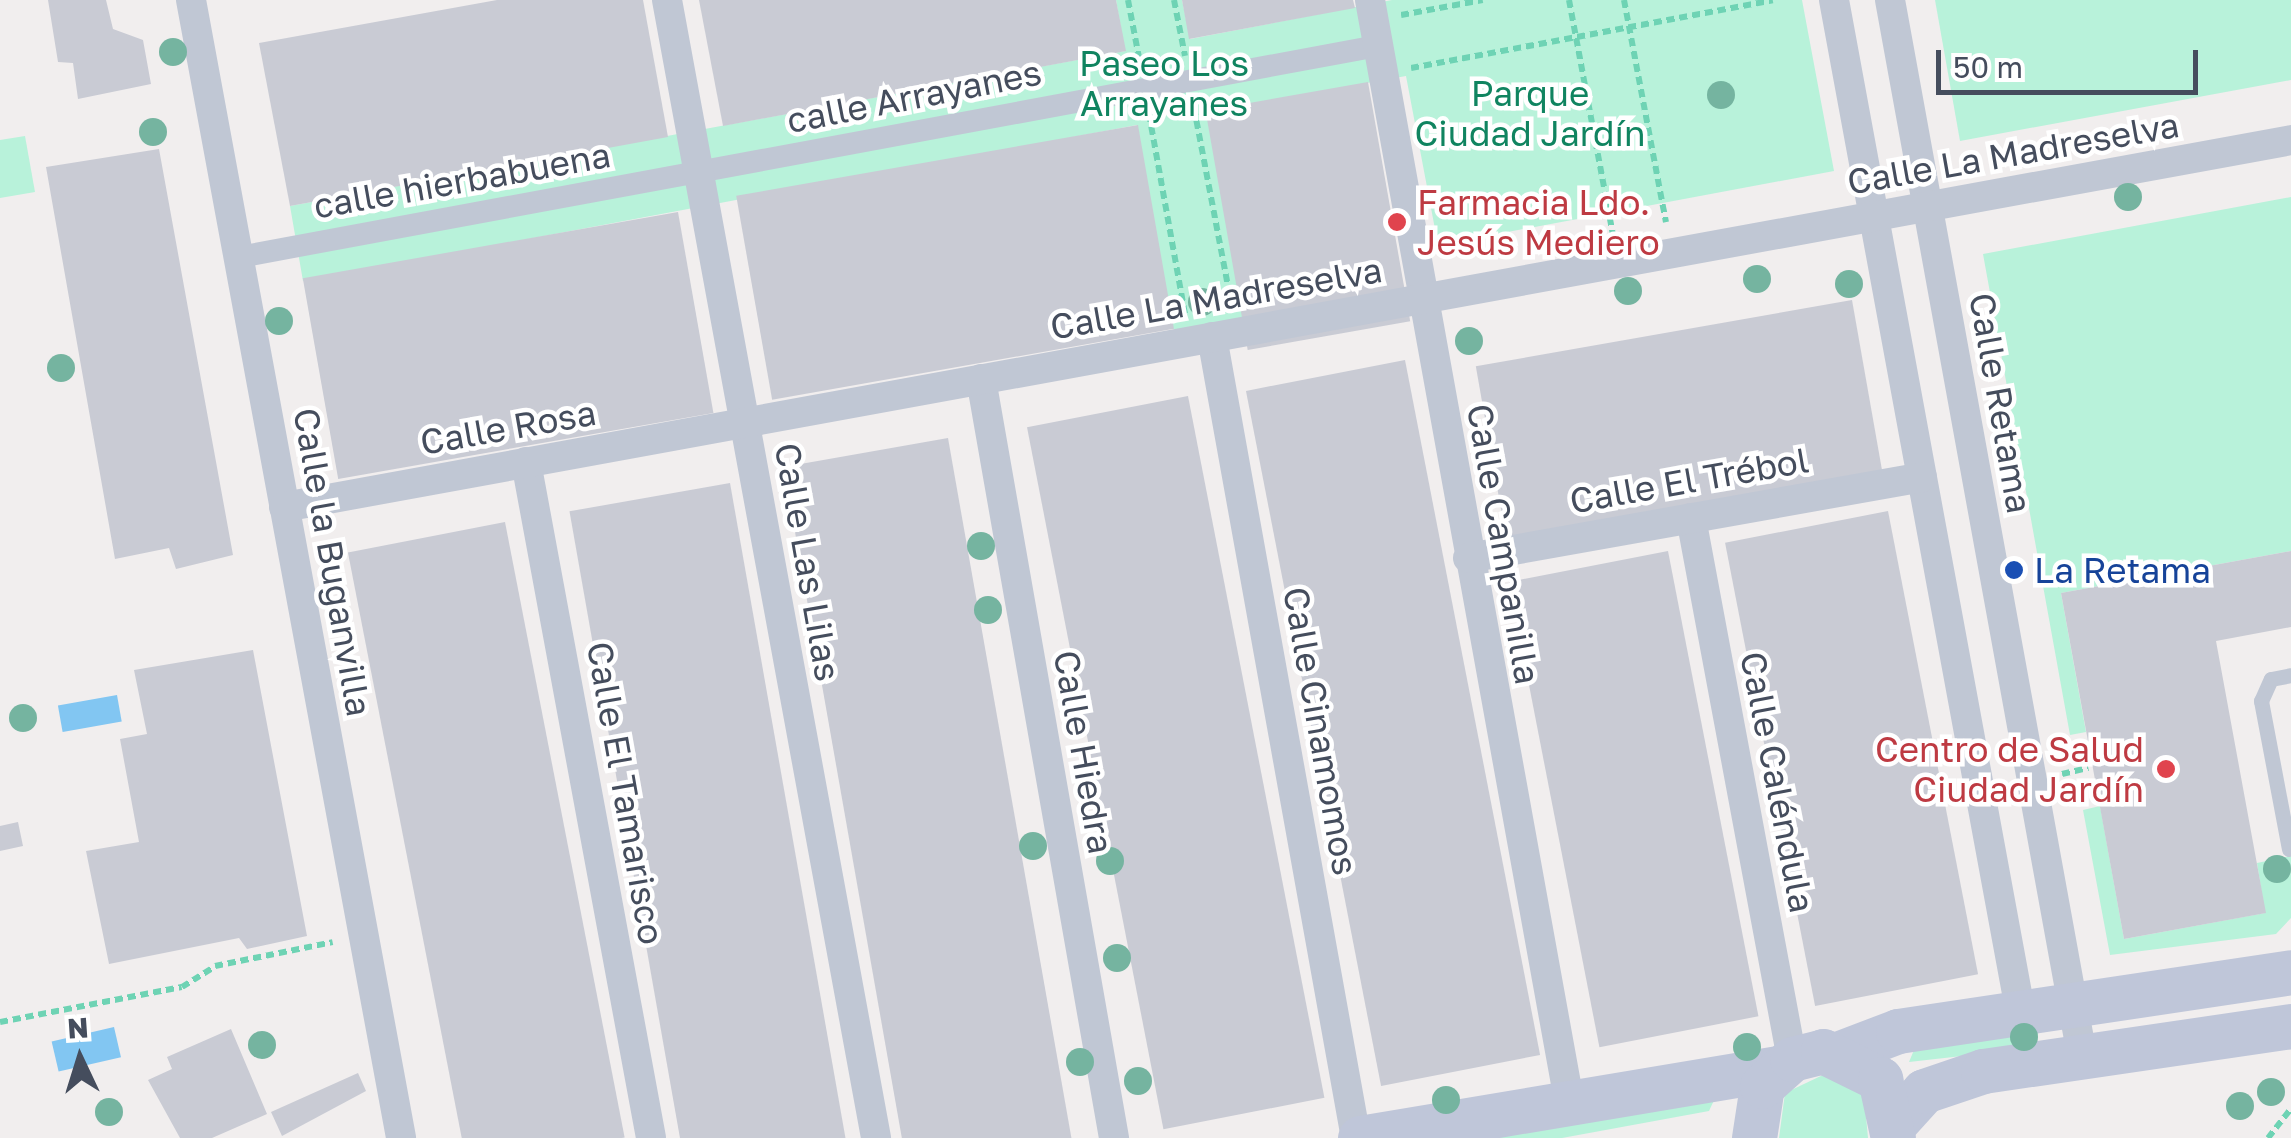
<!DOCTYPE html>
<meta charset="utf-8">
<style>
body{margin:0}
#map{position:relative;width:2291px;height:1138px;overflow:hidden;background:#f1eeee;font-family:"Golos Text",sans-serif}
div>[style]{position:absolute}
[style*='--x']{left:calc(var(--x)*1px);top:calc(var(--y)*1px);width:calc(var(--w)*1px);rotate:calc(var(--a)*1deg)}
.green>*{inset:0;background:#b8f2da}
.water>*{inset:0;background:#82c6f2;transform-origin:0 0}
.building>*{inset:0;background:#c9cbd4;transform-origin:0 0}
.path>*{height:6px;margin-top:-3px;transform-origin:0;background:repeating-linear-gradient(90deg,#6ed3b4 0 8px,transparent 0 13px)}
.service>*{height:15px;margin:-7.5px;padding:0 7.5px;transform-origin:7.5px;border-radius:7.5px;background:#c0c7d4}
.pedestrian>*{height:22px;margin:-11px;padding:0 11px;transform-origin:11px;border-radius:11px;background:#c0c7d4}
.minor>*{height:30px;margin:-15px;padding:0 15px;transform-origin:15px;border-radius:15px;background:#c0c7d4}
.secondary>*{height:45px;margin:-22.5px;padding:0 22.5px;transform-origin:22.5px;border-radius:22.5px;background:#bfc6d9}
.trees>*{width:28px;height:28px;margin:-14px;border-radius:50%;background:#75b4a0}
.dots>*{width:28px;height:28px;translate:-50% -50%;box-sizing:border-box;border:5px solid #fff;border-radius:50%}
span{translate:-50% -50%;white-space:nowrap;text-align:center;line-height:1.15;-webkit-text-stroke:9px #fff;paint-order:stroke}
.park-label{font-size:35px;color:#108460}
.street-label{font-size:35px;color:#454d5d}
.health-label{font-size:35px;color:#be3a42}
.left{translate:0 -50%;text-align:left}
.right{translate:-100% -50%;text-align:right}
.transit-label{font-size:35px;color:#164399}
.north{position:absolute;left:30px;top:1008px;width:100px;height:100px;-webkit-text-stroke:8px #fff;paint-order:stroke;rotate:356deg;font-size:28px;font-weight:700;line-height:40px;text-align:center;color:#454d5d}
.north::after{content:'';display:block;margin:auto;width:35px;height:45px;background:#454d5d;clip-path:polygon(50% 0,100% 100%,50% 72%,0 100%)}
.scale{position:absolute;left:1936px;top:50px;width:262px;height:45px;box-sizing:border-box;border:5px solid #454d5d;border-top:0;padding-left:12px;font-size:30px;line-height:35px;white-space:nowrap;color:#454d5d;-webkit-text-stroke:8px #fff;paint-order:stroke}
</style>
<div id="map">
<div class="green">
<div style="clip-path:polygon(1116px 0,1182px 0,1190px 39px,1392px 0,1802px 0,1834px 171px,1438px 245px,1406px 76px,1207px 112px,1250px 330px,1173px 329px,1137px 125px,303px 281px,290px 206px,1125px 51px)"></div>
<div style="clip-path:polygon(1935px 0,2291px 0,2291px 80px,1960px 141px)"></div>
<div style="clip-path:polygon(25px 136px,35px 192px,0 198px,0 140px)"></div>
<div style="clip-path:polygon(2291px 197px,2291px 551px,2061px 593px,2086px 732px,2070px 735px,1983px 254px)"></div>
<div style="clip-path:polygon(2100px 806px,2124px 939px,2265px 913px,2257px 863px,2291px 856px,2291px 918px,2276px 934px,2110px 955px,2083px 810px)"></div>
<div style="clip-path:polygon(2041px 1025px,2033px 1048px,1909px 1062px,1914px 1050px)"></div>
<div style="clip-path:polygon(1825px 1074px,1864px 1095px,1868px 1138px,1779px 1138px,1785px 1093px)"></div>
<div style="clip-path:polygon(1716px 1096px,1709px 1111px,1562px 1138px,1453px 1138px)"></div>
</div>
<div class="water">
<div style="left:117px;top:695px;width:27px;height:60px;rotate:80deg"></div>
<div style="left:114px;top:1027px;width:31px;height:64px;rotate:77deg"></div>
</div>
<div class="building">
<div style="clip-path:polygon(48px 0,106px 0,113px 29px,143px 40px,151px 84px,78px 99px,73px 63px,58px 62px)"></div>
<div style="clip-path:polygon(497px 0,643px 0,668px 137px,290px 206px,259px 43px)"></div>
<div style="clip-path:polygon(699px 0,1116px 0,1126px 51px,723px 126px)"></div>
<div style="clip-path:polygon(1182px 0,1353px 0,1355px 8px,1189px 39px)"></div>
<div style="left:1368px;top:82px;width:243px;height:165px;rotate:80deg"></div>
<div style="left:1138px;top:125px;width:207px;height:408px;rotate:80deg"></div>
<div style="clip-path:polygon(159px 149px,233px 555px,176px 569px,169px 548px,115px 559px,46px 167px)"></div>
<div style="left:678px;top:212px;width:204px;height:381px;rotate:80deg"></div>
<div style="left:1852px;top:300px;width:177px;height:382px;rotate:80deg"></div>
<div style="left:1405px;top:360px;width:708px;height:162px;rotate:79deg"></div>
<div style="left:1188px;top:396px;width:715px;height:164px;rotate:79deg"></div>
<div style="left:948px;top:438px;width:712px;height:167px;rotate:80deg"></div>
<div style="left:730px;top:483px;width:665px;height:163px;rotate:80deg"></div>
<div style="left:1888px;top:511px;width:472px;height:166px;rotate:79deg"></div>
<div style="left:505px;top:522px;width:627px;height:160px;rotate:79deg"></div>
<div style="left:1668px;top:551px;width:474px;height:162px;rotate:79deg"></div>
<div style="clip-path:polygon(2291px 551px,2291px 627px,2216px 641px,2266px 913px,2124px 939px,2061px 593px)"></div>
<div style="clip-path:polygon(253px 650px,307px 936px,247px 949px,239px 938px,109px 964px,86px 851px,139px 842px,120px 739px,147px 734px,134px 670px)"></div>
<div style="clip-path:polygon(18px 822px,23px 846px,0 851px,0 826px)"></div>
<div style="clip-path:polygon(231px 1029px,267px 1114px,212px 1138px,180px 1138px,148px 1080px,172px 1069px,167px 1057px)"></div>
<div style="clip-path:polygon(358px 1073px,366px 1091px,282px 1136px,271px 1112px)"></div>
</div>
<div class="path">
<div style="--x:1128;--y:0;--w:64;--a:79.2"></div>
<div style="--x:1174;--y:0;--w:57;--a:78.9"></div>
<div style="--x:1569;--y:0;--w:239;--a:79.4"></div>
<div style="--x:1624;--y:0;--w:226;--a:79.3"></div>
<div style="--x:1401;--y:15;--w:83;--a:-10.4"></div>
<div style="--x:1411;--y:68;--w:368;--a:-10.6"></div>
<div style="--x:1194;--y:108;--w:197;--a:79.2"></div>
<div style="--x:1149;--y:114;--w:203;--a:79.8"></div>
<div style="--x:2062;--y:774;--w:27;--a:-13"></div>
<div style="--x:0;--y:1022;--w:185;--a:-10.9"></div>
<div style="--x:182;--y:987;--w:39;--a:-32"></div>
<div style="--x:215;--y:966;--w:120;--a:-11.5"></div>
<div style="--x:2268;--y:1138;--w:37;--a:-52"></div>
</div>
<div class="service">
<div style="--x:2289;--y:849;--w:151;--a:-100.7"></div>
<div style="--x:2261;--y:701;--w:24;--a:-66"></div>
<div style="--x:2271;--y:679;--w:20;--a:-11"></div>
</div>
<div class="pedestrian">
<div style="--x:239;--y:257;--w:1157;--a:-10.5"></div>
</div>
<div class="minor">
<div style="--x:191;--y:0;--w:1157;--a:79.54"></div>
<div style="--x:667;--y:0;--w:1157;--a:79.59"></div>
<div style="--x:1370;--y:0;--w:1118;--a:79.75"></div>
<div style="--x:1834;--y:0;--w:1026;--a:79.56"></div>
<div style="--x:1890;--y:0;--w:1072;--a:79.69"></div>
<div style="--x:1212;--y:337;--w:814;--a:79.81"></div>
<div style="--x:981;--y:379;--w:771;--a:80.06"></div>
<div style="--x:526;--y:462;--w:687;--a:79.52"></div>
<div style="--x:284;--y:507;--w:2040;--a:-10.36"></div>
<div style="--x:1691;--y:518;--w:550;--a:79.43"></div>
<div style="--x:1468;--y:558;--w:461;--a:-10.1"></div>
</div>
<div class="secondary">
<div style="--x:1840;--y:1053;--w:62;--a:-20.8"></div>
<div style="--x:1898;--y:1031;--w:397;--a:-8.5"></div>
<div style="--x:1895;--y:1123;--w:43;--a:-47.8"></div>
<div style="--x:1924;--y:1091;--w:62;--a:-18.7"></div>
<div style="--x:1983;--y:1071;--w:311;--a:-8.3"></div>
<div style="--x:1360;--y:1138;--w:424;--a:-9.5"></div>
<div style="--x:1754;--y:1138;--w:53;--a:-81.3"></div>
<div style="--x:1762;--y:1086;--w:40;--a:-42"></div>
<div style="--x:1792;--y:1059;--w:32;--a:-14"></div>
<div style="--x:1823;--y:1051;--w:64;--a:26.2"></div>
<div style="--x:1880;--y:1079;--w:60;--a:77.6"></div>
</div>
<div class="trees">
<div style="left:173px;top:52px"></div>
<div style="left:1721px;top:95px"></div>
<div style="left:153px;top:132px"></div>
<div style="left:2128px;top:197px"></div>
<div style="left:1757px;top:279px"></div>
<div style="left:1849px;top:284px"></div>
<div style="left:1628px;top:291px"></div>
<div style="left:1202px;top:302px"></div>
<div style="left:279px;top:321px"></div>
<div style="left:1469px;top:341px"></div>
<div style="left:61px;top:368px"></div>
<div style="left:981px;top:546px"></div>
<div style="left:988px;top:610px"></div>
<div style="left:23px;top:718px"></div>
<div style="left:1033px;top:846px"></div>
<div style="left:1110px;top:861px"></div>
<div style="left:2277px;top:869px"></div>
<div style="left:1117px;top:958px"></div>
<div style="left:2024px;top:1037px"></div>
<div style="left:262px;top:1045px"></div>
<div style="left:1747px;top:1047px"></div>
<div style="left:1080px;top:1062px"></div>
<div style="left:1138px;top:1081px"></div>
<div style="left:2271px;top:1092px"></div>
<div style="left:1446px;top:1100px"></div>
<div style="left:2240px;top:1106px"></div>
<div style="left:109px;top:1112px"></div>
</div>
<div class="dots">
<div style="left:1397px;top:222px;background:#e0444e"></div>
<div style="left:2014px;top:570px;background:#1a4fb4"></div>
<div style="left:2166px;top:769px;background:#e0444e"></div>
</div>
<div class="park-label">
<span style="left:1164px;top:83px">Paseo Los<br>Arrayanes</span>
<span style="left:1530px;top:113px">Parque<br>Ciudad Jardín</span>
</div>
<div class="street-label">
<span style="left:914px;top:96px;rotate:-11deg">calle Arrayanes</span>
<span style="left:2013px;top:153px;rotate:-10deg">Calle La Madreselva</span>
<span style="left:462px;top:180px;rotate:-10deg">calle hierbabuena</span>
<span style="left:1216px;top:298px;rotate:-10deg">Calle La Madreselva</span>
<span style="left:2001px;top:403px;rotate:80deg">Calle Retama</span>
<span style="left:508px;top:427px;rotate:-10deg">Calle Rosa</span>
<span style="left:1689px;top:480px;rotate:-10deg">Calle El Trébol</span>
<span style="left:1504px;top:544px;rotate:80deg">Calle Campanilla</span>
<span style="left:333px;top:562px;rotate:80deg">Calle la Buganvilla</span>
<span style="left:808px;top:562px;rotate:80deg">Calle Las Lilas</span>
<span style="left:1321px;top:731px;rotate:80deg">Calle Cinamomos</span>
<span style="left:1084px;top:752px;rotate:80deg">Calle Hiedra</span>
<span style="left:1778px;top:782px;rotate:79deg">Calle Caléndula</span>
<span style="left:626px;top:793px;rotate:80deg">Calle El Tamarisco</span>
</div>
<div class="health-label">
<span class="left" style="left:1417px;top:222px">Farmacia Ldo.<br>Jesús Mediero</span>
<span class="right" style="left:2144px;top:769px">Centro de Salud<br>Ciudad Jardín</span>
</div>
<div class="transit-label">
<span class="left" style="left:2034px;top:570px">La Retama</span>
</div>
<div class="north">N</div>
<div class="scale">50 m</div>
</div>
